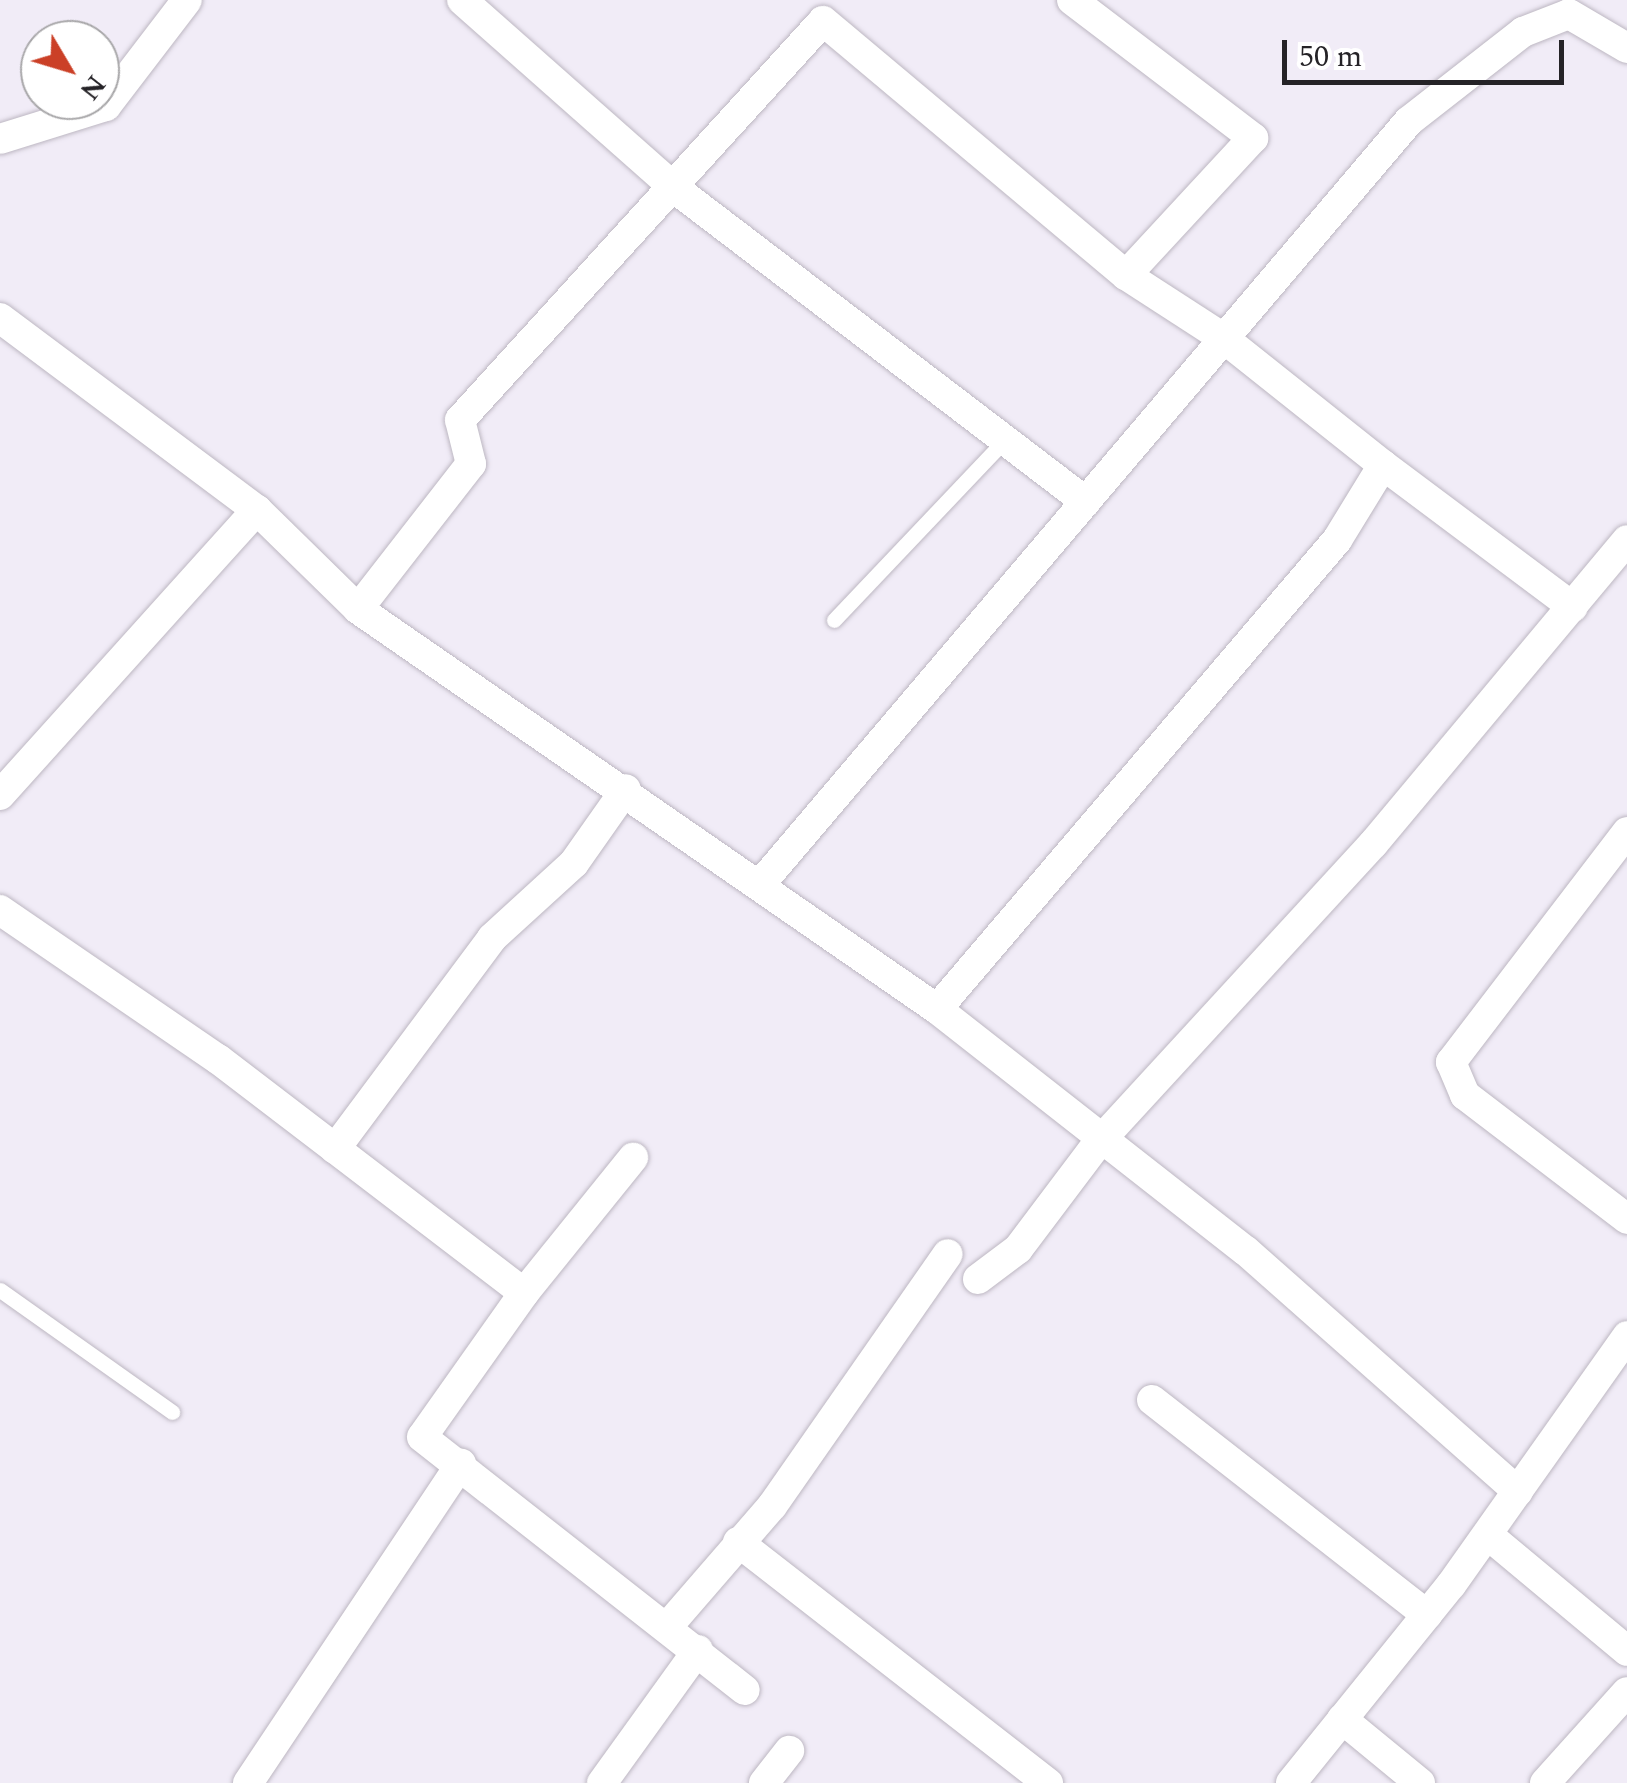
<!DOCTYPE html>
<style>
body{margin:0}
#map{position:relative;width:1627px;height:1783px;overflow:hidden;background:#f1ecf7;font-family:Spectral,serif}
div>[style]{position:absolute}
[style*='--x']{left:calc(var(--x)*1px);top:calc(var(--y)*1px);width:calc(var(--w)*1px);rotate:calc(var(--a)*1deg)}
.roads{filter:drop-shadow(0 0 2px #bdb7c2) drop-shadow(0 0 2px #bdb7c2)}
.lane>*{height:15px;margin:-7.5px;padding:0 7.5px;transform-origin:7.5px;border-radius:7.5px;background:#fff}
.street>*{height:30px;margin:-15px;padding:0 15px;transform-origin:15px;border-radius:15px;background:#fff}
span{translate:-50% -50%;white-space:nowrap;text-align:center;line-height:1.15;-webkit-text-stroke:10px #fff;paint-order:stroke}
.north{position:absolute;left:20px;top:20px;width:100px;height:100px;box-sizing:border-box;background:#fff;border:2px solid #a8a7a9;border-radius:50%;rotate:128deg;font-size:28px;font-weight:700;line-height:40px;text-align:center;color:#252327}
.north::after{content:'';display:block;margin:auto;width:35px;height:45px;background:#cb4027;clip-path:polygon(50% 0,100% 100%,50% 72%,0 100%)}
.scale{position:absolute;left:1282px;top:40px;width:282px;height:45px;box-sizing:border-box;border:5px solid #252327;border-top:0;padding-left:12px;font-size:30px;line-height:35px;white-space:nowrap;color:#252327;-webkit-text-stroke:8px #fff;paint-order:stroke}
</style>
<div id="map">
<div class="roads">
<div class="lane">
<div style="--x:834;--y:620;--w:248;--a:-46.5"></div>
<div style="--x:0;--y:1290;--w:211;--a:35.3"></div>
</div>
<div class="street">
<div style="--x:462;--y:0;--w:282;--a:41.5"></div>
<div style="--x:673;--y:187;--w:519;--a:37.33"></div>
<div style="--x:1072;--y:0;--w:228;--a:37.3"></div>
<div style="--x:1253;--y:138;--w:187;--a:132.8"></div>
<div style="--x:0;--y:139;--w:111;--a:-17.3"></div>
<div style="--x:106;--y:106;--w:133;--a:-52.6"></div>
<div style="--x:0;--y:318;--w:321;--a:36.8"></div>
<div style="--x:1383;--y:465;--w:237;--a:36.8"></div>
<div style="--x:358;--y:609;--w:184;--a:-52.1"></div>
<div style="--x:471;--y:464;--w:45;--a:-104"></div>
<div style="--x:460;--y:420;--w:539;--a:-47.7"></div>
<div style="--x:823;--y:21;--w:395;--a:40"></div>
<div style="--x:1126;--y:275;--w:114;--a:32.9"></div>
<div style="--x:1222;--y:337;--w:206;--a:38.5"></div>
<div style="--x:1383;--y:465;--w:88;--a:121.5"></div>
<div style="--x:1337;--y:540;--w:616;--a:130.46"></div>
<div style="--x:0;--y:795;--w:384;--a:-48"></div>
<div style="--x:257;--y:510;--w:141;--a:44.4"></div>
<div style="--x:358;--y:609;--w:704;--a:34.64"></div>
<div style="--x:937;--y:1009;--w:392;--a:38.1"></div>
<div style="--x:1246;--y:1251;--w:363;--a:41.5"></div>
<div style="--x:1627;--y:832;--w:290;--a:127.4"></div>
<div style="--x:1451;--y:1062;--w:36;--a:67"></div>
<div style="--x:1465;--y:1095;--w:204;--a:37.4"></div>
<div style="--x:763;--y:881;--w:997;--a:-49.64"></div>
<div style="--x:1409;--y:121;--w:145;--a:-38"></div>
<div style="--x:1523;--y:32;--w:49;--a:-21.4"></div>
<div style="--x:1569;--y:14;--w:67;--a:30.4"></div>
<div style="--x:0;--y:910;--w:264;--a:34.4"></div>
<div style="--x:218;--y:1059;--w:385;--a:37.4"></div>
<div style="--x:524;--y:1293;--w:176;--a:125.3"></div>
<div style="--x:422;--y:1437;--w:410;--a:38.1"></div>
<div style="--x:335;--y:1149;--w:263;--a:-53.3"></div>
<div style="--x:492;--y:938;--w:111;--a:-42.4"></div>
<div style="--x:574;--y:863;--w:90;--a:-54.9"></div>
<div style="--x:978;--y:1279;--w:50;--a:-36.9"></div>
<div style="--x:1018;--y:1249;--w:133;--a:-53"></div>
<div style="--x:1098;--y:1143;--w:406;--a:-47.4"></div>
<div style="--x:1373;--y:844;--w:396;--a:-50.1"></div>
<div style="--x:524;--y:1293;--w:174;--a:-51.1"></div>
<div style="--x:1152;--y:1400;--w:349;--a:38"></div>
<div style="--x:1488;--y:1535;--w:181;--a:39.8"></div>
<div style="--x:738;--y:1542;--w:393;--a:37.9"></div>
<div style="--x:668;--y:1626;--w:159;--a:-49.1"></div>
<div style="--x:772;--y:1506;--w:307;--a:-55.1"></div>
<div style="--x:1342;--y:1719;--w:101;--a:39.4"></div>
<div style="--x:248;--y:1783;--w:384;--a:-56.3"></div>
<div style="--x:602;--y:1783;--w:164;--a:-54.2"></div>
<div style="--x:764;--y:1783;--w:41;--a:-52"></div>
<div style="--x:1291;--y:1783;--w:255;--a:-51.1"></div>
<div style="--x:1451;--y:1585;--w:305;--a:-54.7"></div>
<div style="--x:1545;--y:1783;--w:122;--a:-48"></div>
</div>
</div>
<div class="north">N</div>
<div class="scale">50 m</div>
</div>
